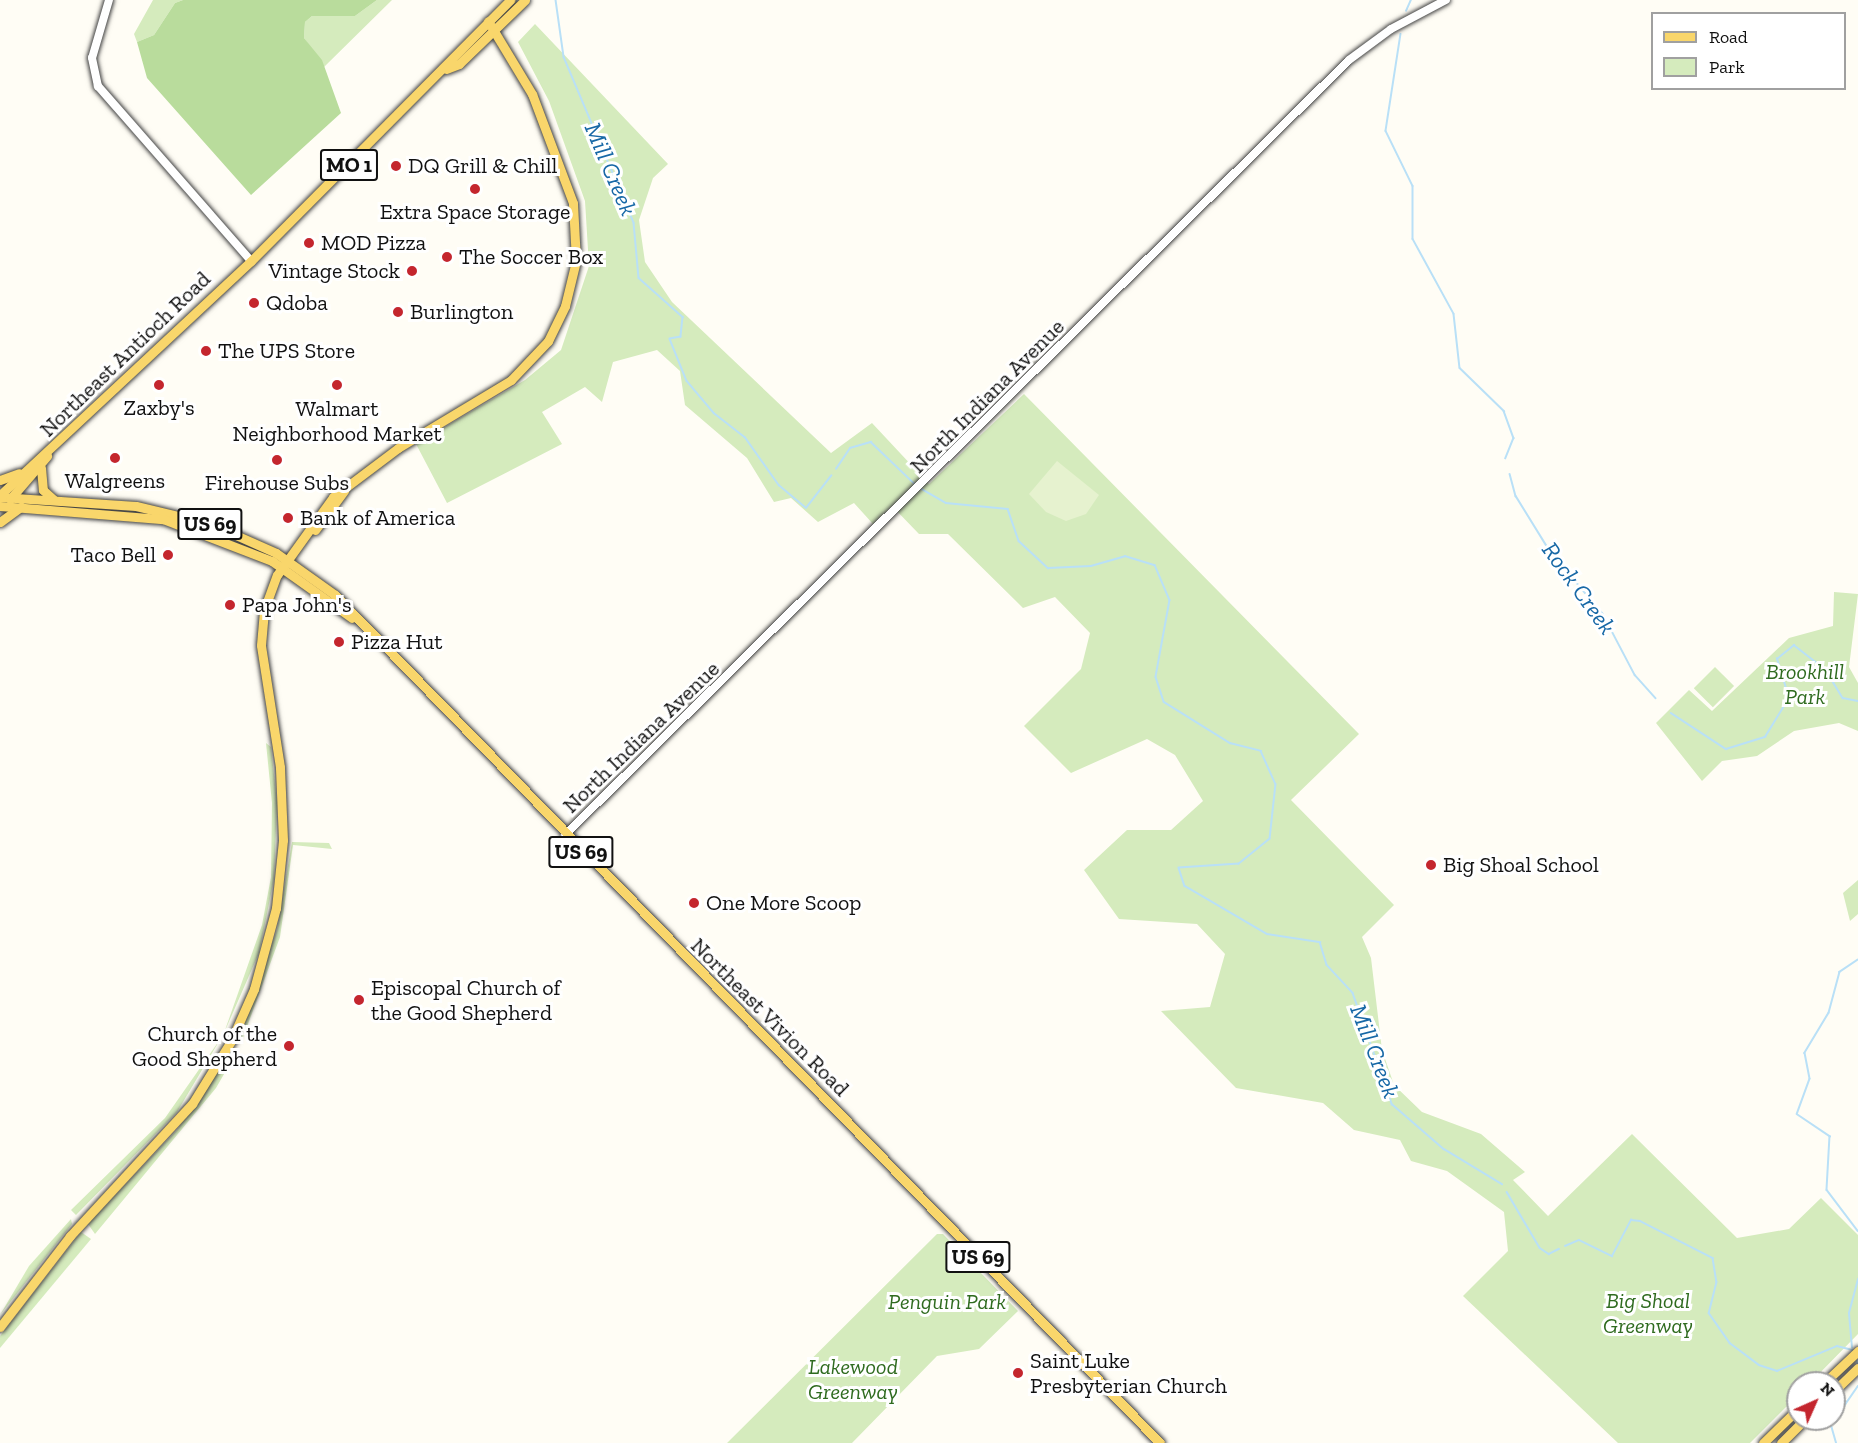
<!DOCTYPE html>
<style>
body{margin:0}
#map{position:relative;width:1858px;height:1443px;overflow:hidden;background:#fffdf5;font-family:"Zilla Slab",serif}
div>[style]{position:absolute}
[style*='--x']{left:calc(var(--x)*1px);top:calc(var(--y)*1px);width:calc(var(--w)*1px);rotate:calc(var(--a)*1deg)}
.green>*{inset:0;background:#d5ebbd;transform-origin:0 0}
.forest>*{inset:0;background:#b9dc9c}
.pitch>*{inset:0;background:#e6f2cf}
.stream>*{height:1.5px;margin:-0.75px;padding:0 0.75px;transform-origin:0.75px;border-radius:0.75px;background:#b9e0f7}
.roads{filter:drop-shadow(0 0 2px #444) drop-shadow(0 0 2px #444)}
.minor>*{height:8px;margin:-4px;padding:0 4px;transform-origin:4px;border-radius:4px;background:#fff}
.major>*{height:9px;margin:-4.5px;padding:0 4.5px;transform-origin:4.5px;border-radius:4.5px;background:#f9d66b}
.dots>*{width:16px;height:16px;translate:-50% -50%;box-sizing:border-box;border:3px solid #fff;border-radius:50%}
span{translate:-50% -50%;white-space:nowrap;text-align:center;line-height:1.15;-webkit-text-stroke:6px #fff;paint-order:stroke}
.shield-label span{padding:2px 4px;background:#fff;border:2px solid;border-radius:4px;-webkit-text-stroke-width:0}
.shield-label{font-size:21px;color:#111;font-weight:700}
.poi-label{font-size:22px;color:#111}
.left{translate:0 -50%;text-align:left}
.right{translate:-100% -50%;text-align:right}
.street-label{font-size:22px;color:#111}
.park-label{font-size:22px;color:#2f6b1f;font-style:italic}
.water-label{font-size:24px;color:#1768a6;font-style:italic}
.legend{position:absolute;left:1651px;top:12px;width:195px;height:78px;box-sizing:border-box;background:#fff;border:2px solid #a0a0a0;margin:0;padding:8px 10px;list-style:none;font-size:18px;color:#111}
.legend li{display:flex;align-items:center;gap:12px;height:30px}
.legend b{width:30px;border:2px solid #a0a0a0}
.north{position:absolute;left:1786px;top:1371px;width:60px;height:60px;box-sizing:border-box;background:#fff;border:2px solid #a0a0a0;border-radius:50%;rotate:45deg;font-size:16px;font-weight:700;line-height:24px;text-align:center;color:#111}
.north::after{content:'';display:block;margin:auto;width:21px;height:27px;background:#c4262e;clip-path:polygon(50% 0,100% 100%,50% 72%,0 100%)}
</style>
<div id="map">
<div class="green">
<div style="clip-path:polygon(153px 0,183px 0,175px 3px,154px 35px,137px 42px,134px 34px)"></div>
<div style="clip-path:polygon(377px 0,392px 0,324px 67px,304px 38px,305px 22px,312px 16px,355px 16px)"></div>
<div style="clip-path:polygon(535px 24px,668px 164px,653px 178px,639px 220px,645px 262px,672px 302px,831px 453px,872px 423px,929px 484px,1024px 394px,1359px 734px,1291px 800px,1394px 905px,1362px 937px,1371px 958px,1382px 1050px,1394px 1085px,1422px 1112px,1481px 1134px,1525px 1172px,1513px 1180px,1548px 1216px,1632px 1134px,1737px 1238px,1789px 1229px,1821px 1198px,1858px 1235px,1858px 1334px,1810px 1383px,1798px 1383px,1798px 1395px,1750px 1443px,1618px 1443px,1463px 1296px,1508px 1251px,1504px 1212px,1447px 1171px,1411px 1161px,1400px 1140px,1354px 1130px,1323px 1103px,1236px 1088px,1161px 1011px,1210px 1007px,1225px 954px,1197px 924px,1119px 919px,1084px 870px,1127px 830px,1171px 830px,1203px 801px,1175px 755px,1147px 739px,1071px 773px,1024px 726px,1081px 669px,1090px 633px,1055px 597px,1023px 608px,948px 534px,919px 534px,892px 506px,873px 524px,854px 503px,818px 522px,791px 498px,774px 502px,747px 458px,685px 405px,680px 371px,657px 350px,613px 362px,602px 402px,585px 387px,542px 412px,562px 444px,447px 503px,416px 444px,525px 380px,561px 350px,589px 266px,585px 201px,549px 101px,518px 42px)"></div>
<div style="clip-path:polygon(1834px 592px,1858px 594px,1849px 667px,1858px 683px,1858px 731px,1839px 723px,1794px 731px,1757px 756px,1722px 761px,1702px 781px,1656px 723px,1689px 690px,1712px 711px,1789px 638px,1833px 626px)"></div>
<div style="left:1715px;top:667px;width:27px;height:30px;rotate:45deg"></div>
<div style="clip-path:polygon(266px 743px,271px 747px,277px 803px,274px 879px,259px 953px,224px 1033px,262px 925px,271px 877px,272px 803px)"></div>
<div style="clip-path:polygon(292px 842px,329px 843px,332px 849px,293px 845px,280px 937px,241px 1043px,237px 1039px,277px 930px)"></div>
<div style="clip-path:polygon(1858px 880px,1858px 914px,1850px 921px,1843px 893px)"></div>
<div style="clip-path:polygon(221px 1038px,177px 1112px,76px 1215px,71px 1210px,165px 1118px)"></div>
<div style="clip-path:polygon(233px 1048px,239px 1048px,216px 1088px,95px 1234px,88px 1224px,177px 1130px)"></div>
<div style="clip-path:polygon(71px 1219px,72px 1224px,0 1315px,29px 1266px)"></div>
<div style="clip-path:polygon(81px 1232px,91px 1239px,0 1348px,0 1336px)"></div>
<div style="clip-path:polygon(937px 1234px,943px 1234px,1018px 1311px,979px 1349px,937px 1356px,852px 1443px,727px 1443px)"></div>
</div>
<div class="forest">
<div style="clip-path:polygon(183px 0,377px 0,355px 16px,312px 16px,305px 22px,304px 38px,322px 60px,341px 113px,251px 195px,147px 78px,137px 42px,154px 35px,175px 3px)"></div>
</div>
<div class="pitch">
<div style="clip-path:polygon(1057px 461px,1099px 495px,1086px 514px,1066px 521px,1046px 512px,1029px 494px)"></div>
</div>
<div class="stream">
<div style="--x:556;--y:0;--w:58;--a:82"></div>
<div style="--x:564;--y:57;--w:180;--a:67.1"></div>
<div style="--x:634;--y:223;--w:55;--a:84.8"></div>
<div style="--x:639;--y:278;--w:59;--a:41.6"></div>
<div style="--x:683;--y:317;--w:20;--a:96"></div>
<div style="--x:681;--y:337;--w:11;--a:170"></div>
<div style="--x:670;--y:339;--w:45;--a:68"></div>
<div style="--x:687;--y:381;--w:42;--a:49.8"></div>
<div style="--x:714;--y:413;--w:39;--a:38"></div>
<div style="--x:745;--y:437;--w:59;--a:54.7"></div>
<div style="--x:779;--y:485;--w:35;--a:40"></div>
<div style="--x:806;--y:508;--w:41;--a:-52"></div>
<div style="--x:1406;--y:11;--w:12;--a:-66"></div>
<div style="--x:1401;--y:34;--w:98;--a:98.8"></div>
<div style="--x:1386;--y:131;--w:61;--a:63.9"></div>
<div style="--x:1413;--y:186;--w:53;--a:90"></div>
<div style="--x:1413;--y:239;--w:85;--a:61.3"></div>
<div style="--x:1454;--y:314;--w:54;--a:83.7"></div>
<div style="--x:1460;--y:368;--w:62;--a:44.3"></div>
<div style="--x:1504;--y:411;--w:29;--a:70"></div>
<div style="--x:1514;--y:438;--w:22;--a:112"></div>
<div style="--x:836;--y:469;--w:25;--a:-56"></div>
<div style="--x:850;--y:448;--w:22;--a:-16"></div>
<div style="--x:871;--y:442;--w:62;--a:43.7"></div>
<div style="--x:1510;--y:474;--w:23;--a:75"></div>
<div style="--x:1516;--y:496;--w:65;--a:58.3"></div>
<div style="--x:1550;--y:551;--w:82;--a:49.9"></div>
<div style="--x:1603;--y:614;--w:69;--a:62.3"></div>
<div style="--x:1635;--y:675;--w:31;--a:48"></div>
<div style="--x:920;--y:488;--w:30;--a:30"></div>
<div style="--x:946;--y:503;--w:62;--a:5.5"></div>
<div style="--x:1008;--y:509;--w:34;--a:71"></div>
<div style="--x:1019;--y:541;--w:40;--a:43"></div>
<div style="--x:1048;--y:568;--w:43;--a:-2.7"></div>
<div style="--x:1091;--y:566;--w:35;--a:-16"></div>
<div style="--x:1125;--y:556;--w:31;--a:17"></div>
<div style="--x:1155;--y:565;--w:38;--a:67"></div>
<div style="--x:1170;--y:600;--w:78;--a:100.3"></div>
<div style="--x:1156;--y:677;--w:26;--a:72"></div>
<div style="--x:1164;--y:702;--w:78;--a:31.8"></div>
<div style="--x:1230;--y:743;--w:32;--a:14"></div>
<div style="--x:1261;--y:751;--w:36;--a:66"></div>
<div style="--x:1276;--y:784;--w:55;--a:96.2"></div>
<div style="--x:1270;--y:839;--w:40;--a:141"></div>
<div style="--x:1239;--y:864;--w:60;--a:176.2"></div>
<div style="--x:1179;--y:868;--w:19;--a:72"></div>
<div style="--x:1185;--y:886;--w:95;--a:30.3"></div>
<div style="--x:1267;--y:934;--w:54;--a:8.6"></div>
<div style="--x:1320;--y:942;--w:24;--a:73"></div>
<div style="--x:1327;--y:965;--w:38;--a:47"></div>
<div style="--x:1353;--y:993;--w:118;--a:70.6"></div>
<div style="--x:1392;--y:1104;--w:69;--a:40.9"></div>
<div style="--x:1444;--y:1149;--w:68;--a:31.1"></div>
<div style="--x:1671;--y:713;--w:66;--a:33.2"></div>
<div style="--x:1726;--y:749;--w:41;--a:-17.1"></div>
<div style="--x:1765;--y:737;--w:46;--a:-58.4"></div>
<div style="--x:1789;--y:698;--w:41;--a:-107.1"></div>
<div style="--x:1777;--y:659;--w:22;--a:-39"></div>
<div style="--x:1794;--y:645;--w:41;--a:38"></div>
<div style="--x:1826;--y:670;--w:33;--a:59"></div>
<div style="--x:1843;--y:698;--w:15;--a:11"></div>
<div style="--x:1858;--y:960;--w:22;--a:146"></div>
<div style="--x:1840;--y:972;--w:42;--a:105"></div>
<div style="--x:1829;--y:1013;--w:47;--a:121"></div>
<div style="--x:1805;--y:1053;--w:26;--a:79"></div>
<div style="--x:1810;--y:1079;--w:37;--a:110"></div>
<div style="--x:1797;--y:1114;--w:40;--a:34"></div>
<div style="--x:1830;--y:1136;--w:54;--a:93.2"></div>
<div style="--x:1827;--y:1190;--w:51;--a:52.9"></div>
<div style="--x:1507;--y:1192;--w:65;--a:59.5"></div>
<div style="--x:1540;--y:1248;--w:11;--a:34"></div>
<div style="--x:1549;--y:1254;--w:11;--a:-27"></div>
<div style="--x:1565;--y:1246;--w:15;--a:-23"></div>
<div style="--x:1579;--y:1240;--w:37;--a:26"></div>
<div style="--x:1612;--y:1256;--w:41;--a:-62.2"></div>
<div style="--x:1631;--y:1220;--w:9;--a:6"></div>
<div style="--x:1640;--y:1221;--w:82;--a:26.9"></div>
<div style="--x:1713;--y:1258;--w:24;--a:81"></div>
<div style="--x:1717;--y:1282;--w:32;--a:104"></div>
<div style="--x:1709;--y:1313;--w:37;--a:55"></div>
<div style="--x:1730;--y:1343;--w:36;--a:37"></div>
<div style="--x:1759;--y:1365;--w:19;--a:18"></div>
<div style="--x:1777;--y:1371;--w:65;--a:-22.6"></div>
<div style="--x:1837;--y:1346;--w:16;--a:14"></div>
<div style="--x:1852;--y:1348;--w:35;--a:-95"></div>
<div style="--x:1849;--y:1313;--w:35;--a:-75"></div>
<div style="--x:1856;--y:1357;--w:6;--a:72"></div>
<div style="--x:1836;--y:1443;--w:19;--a:-106"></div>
<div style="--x:1831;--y:1425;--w:47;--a:-55.3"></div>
</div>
<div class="roads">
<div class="minor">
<div style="--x:109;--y:0;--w:60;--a:106.3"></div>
<div style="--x:92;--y:58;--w:29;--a:78"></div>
<div style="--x:98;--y:86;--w:232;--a:48.8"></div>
<div style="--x:565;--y:835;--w:1102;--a:-44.67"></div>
<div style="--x:1349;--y:60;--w:52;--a:-36.4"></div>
<div style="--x:1391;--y:29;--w:62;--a:-27.8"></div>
</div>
<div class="major">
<div style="--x:446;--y:69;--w:14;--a:-21"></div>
<div style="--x:459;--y:64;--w:92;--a:-44.1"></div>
<div style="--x:41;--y:468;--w:22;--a:85"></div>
<div style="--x:43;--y:490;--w:15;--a:42"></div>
<div style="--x:0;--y:480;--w:20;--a:-20"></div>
<div style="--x:0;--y:495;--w:343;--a:-43"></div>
<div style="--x:251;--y:261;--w:368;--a:-45.2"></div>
<div style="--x:0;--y:497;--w:136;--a:3.8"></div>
<div style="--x:136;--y:506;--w:77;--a:13.5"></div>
<div style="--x:211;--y:524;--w:71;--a:24"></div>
<div style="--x:276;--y:553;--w:72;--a:35.4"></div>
<div style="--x:335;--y:595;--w:1183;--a:45.79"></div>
<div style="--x:10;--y:499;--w:57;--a:-49.3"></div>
<div style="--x:0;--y:506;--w:164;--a:4.6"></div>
<div style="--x:163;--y:519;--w:117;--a:21.1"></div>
<div style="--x:272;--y:561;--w:98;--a:35.5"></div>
<div style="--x:0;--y:522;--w:26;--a:-36"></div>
<div style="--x:315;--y:530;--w:49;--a:-53.4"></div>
<div style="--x:0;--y:1327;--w:115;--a:-52.4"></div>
<div style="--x:70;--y:1236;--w:180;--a:-47.3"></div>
<div style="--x:192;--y:1104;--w:74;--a:-58.2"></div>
<div style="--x:231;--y:1041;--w:57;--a:-66.1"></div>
<div style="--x:254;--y:989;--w:84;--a:-74.8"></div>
<div style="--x:276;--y:908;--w:68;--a:-84.1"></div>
<div style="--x:283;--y:840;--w:73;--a:-92.4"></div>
<div style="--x:280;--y:767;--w:123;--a:-98.9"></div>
<div style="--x:261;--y:645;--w:35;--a:-85"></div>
<div style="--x:264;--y:610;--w:37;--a:-70"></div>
<div style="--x:277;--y:575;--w:96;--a:-54.3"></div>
<div style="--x:333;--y:497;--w:81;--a:-37"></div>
<div style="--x:398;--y:448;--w:132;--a:-31"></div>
<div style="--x:511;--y:380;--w:54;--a:-46.5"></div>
<div style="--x:548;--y:341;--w:39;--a:-64"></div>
<div style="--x:565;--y:306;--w:46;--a:-76.3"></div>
<div style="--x:576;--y:261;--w:58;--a:-93"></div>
<div style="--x:573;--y:203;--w:116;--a:-110.6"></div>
<div style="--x:532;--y:94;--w:85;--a:-121.1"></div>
<div style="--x:1824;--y:1383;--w:47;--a:-43.3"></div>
<div style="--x:1834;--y:1391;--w:33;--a:-44"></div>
<div style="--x:1763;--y:1443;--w:49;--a:-44.2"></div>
<div style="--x:1781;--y:1443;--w:34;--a:-45"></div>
</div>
</div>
<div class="dots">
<div style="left:396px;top:166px;background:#c4262e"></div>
<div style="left:475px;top:189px;background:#c4262e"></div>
<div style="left:309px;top:243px;background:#c4262e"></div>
<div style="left:447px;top:257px;background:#c4262e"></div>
<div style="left:412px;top:271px;background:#c4262e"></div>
<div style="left:254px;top:303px;background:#c4262e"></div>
<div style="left:398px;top:312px;background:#c4262e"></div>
<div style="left:206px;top:351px;background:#c4262e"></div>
<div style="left:159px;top:385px;background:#c4262e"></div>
<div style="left:337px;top:385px;background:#c4262e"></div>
<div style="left:115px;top:458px;background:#c4262e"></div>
<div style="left:277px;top:460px;background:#c4262e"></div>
<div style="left:288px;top:518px;background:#c4262e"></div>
<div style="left:168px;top:555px;background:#c4262e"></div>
<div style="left:230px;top:605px;background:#c4262e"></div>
<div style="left:339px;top:642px;background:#c4262e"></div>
<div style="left:1431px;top:865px;background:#c4262e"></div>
<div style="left:694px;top:903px;background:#c4262e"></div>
<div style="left:359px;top:1000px;background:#c4262e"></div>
<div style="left:289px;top:1046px;background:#c4262e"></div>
<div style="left:1018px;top:1373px;background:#c4262e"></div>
</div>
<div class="shield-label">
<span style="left:349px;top:165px">MO 1</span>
<span style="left:210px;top:524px">US 69</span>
<span style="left:581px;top:852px">US 69</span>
<span style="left:978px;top:1257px">US 69</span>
</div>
<div class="poi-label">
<span class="left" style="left:408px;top:166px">DQ Grill &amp; Chill</span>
<span style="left:475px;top:212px">Extra Space Storage</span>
<span class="left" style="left:321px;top:243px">MOD Pizza</span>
<span class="left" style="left:459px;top:257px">The Soccer Box</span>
<span class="right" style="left:400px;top:271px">Vintage Stock</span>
<span class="left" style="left:266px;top:303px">Qdoba</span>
<span class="left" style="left:410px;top:312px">Burlington</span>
<span class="left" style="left:218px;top:351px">The UPS Store</span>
<span style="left:159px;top:408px">Zaxby's</span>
<span style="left:337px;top:421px">Walmart<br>Neighborhood Market</span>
<span style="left:115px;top:481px">Walgreens</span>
<span style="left:277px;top:483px">Firehouse Subs</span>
<span class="left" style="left:300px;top:518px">Bank of America</span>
<span class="right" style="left:156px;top:555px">Taco Bell</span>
<span class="left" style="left:242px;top:605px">Papa John's</span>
<span class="left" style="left:351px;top:642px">Pizza Hut</span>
<span class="left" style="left:1443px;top:865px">Big Shoal School</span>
<span class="left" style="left:706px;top:903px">One More Scoop</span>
<span class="left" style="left:371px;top:1000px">Episcopal Church of<br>the Good Shepherd</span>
<span class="right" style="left:277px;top:1046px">Church of the<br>Good Shepherd</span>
<span class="left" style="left:1030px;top:1373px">Saint Luke<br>Presbyterian Church</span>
</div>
<div class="street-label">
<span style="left:125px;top:354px;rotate:-44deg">Northeast Antioch Road</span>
<span style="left:987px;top:396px;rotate:-45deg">North Indiana Avenue</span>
<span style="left:641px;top:737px;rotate:-44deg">North Indiana Avenue</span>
<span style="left:770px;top:1017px;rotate:45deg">Northeast Vivion Road</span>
</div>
<div class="park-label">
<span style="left:1805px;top:684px">Brookhill<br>Park</span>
<span style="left:1648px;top:1313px">Big Shoal<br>Greenway</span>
<span style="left:947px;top:1302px">Penguin Park</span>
<span style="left:853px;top:1379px">Lakewood<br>Greenway</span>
</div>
<div class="water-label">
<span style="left:611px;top:169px;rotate:67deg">Mill Creek</span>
<span style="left:1579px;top:588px;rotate:54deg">Rock Creek</span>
<span style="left:1375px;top:1051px;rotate:69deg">Mill Creek</span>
</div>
<ul class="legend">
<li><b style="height:8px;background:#f9d66b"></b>Road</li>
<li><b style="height:16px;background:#d5ebbd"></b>Park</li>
</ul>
<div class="north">N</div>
</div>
